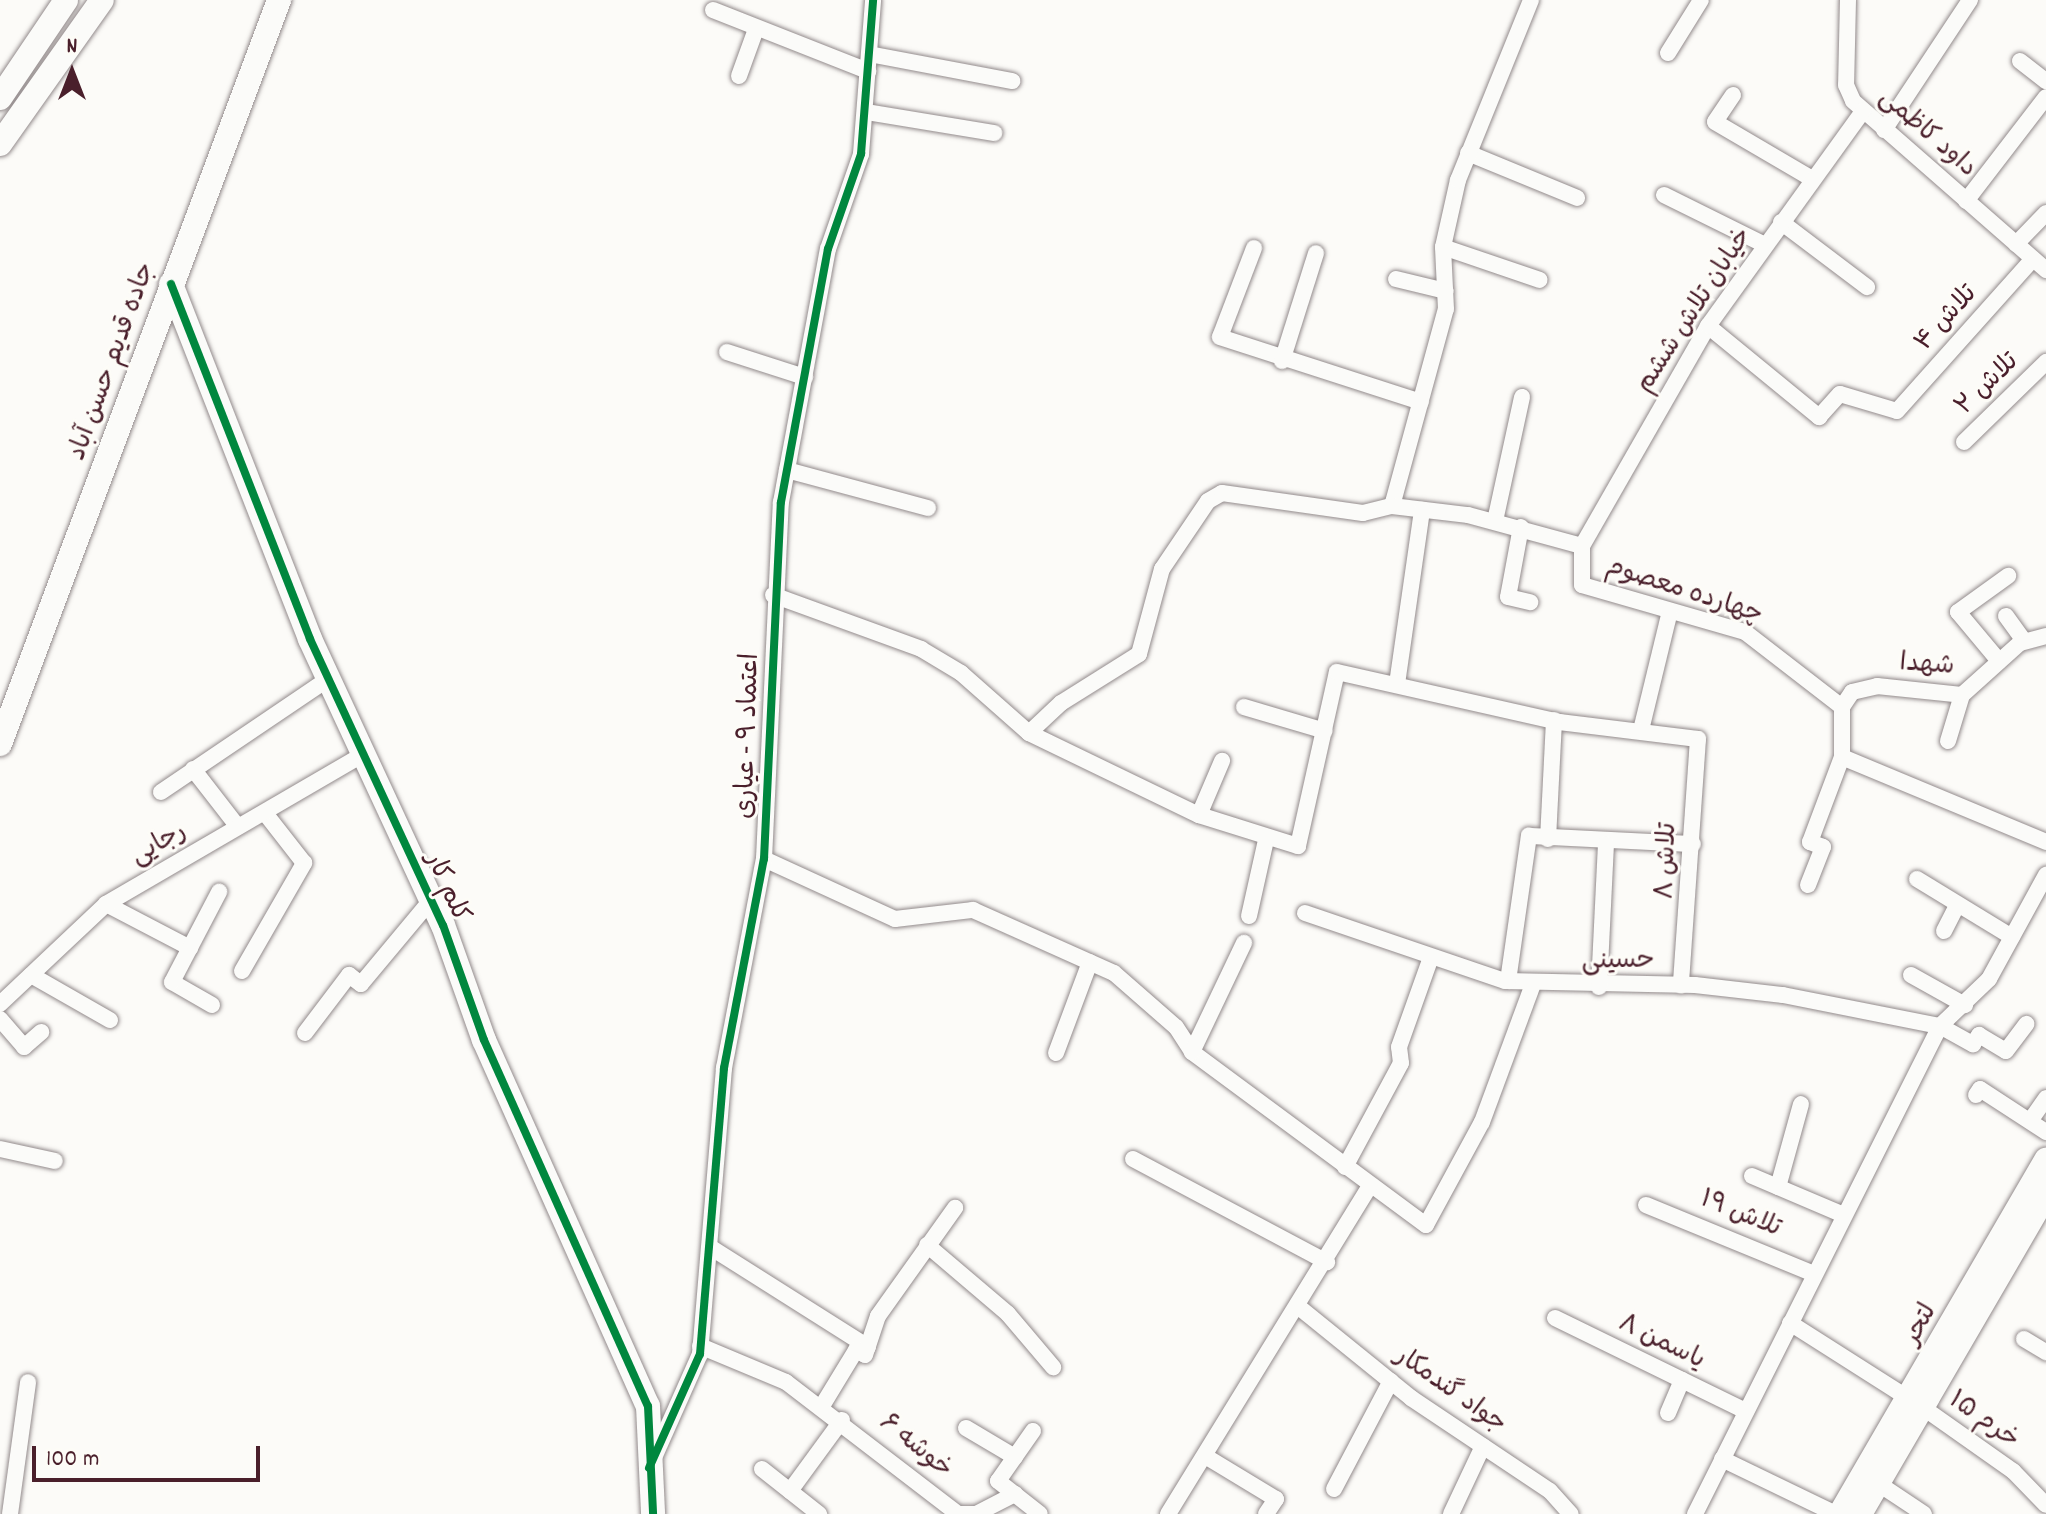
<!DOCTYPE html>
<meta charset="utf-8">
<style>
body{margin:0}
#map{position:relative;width:2046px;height:1514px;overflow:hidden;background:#fcfbf8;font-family:Dekko,"Playpen Sans Arabic",sans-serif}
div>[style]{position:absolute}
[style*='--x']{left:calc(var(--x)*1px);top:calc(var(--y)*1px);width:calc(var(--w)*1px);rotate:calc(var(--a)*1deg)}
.roads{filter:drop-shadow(0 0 2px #928a8b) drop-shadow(0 0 2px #928a8b)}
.street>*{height:16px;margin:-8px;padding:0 8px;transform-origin:8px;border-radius:8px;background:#fbfbf9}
.secondary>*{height:24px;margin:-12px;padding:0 12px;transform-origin:12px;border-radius:12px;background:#fbfbf9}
.cycleway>*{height:8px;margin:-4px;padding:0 4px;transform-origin:4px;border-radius:4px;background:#00873e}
span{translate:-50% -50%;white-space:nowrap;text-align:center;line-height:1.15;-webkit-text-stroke:6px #fdfcf7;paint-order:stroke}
.street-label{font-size:26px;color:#4a1f2b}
.north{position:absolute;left:32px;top:32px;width:80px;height:80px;-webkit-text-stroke:6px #fdfcf7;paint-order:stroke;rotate:0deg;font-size:22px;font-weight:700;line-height:32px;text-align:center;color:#4a1f2b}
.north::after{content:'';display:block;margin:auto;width:28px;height:36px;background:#4a1f2b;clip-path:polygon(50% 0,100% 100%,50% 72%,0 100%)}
.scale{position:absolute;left:32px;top:1446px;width:228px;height:36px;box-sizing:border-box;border:4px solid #4a1f2b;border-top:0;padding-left:10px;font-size:24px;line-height:28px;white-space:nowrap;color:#4a1f2b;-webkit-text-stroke:6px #fdfcf7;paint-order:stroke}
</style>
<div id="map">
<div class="roads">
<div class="street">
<div style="--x:1848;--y:0;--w:85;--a:91.3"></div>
<div style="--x:1846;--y:85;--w:17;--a:66"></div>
<div style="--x:1853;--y:101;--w:257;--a:41.2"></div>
<div style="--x:713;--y:10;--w:167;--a:21.5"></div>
<div style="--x:1668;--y:53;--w:62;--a:-58.1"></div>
<div style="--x:869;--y:54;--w:146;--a:10.7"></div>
<div style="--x:2020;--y:61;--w:33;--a:38"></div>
<div style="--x:739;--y:76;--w:50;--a:-70.1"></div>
<div style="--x:1733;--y:95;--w:32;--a:124"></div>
<div style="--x:1715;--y:122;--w:113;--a:30.4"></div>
<div style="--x:866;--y:112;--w:130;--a:9.3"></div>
<div style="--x:1884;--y:130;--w:156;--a:-56.5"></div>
<div style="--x:1468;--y:153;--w:118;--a:22.4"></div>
<div style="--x:1664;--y:195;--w:113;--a:26.3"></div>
<div style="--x:1966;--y:201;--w:131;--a:-52.4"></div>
<div style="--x:1781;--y:222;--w:108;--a:37.1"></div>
<div style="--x:2016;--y:244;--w:43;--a:-45.9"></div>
<div style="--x:1443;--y:247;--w:102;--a:18.8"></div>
<div style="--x:1254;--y:248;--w:95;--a:110.9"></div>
<div style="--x:1220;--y:337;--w:211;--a:17.9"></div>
<div style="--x:1396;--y:279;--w:51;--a:13.5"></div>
<div style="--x:1708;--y:326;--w:144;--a:39.3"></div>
<div style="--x:1819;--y:417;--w:31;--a:-48"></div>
<div style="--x:1840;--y:394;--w:59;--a:16.6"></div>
<div style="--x:1897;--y:411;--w:204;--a:-48.2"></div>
<div style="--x:727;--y:352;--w:82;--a:17.8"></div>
<div style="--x:1282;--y:361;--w:113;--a:-72.5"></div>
<div style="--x:1964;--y:442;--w:115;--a:-44.3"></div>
<div style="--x:787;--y:470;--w:146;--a:15.1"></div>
<div style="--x:1392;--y:506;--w:204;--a:-74.7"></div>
<div style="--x:1446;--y:309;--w:62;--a:-92.8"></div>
<div style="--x:1443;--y:247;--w:69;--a:-77.4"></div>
<div style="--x:1458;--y:180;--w:194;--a:-67.9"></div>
<div style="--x:1495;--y:521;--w:127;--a:-77.7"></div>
<div style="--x:1521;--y:527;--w:71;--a:100.5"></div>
<div style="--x:1508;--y:597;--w:23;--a:13"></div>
<div style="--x:1582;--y:546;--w:254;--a:-60.2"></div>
<div style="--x:1708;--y:326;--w:265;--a:-54.2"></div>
<div style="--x:773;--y:595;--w:158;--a:20"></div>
<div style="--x:921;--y:649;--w:47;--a:31"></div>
<div style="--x:961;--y:673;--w:91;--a:41.4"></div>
<div style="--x:1029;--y:733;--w:44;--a:-43.2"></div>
<div style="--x:1061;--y:703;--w:92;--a:-32.1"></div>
<div style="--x:1139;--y:654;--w:88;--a:-74.9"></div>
<div style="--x:1162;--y:569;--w:82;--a:-55.9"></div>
<div style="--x:1208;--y:501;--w:16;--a:-30"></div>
<div style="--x:1222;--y:493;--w:142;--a:8.1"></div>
<div style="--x:1363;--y:513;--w:30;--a:-14"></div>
<div style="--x:1392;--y:506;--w:77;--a:6.8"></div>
<div style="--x:1468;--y:515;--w:118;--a:15.2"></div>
<div style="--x:1582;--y:546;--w:39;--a:90"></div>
<div style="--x:1582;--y:585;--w:170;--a:16.1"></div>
<div style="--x:1745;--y:632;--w:123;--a:37.7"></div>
<div style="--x:2006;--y:616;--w:31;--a:54"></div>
<div style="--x:1999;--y:661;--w:64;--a:-129.9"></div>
<div style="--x:1958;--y:612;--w:62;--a:-35.8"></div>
<div style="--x:1397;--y:684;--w:176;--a:-81.8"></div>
<div style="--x:1244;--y:707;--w:84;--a:16.5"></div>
<div style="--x:1641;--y:730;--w:122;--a:-76.3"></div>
<div style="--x:1029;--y:733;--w:189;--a:25.8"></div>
<div style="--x:1199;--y:815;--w:104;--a:17.4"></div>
<div style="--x:1298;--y:846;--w:178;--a:-77.4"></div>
<div style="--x:1337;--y:672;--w:228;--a:12.7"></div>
<div style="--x:1559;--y:722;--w:140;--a:7"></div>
<div style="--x:1698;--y:739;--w:247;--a:94"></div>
<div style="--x:1948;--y:741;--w:48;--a:-73.1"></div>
<div style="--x:1842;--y:757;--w:50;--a:-90"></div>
<div style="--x:1842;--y:707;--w:18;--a:-56"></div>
<div style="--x:1852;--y:692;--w:26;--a:-13"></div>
<div style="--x:1877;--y:686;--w:85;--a:6"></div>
<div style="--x:1962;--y:695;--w:78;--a:-41.9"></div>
<div style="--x:2020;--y:643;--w:27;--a:-15"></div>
<div style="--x:193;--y:769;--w:73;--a:52.2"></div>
<div style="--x:161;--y:792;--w:202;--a:-34.1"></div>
<div style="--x:1199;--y:815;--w:59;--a:-66.9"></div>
<div style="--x:1548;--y:839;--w:119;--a:-87.1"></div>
<div style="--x:764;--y:859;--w:144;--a:24.6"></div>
<div style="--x:895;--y:919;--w:79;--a:-6.6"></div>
<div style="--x:973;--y:910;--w:154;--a:24.1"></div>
<div style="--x:1114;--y:973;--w:82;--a:41.1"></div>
<div style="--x:1176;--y:1027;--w:30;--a:57"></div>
<div style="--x:1192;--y:1052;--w:291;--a:36.5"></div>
<div style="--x:1426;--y:1225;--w:117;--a:-61.5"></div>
<div style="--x:1482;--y:1122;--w:147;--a:-69.7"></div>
<div style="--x:1917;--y:879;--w:111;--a:31.4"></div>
<div style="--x:1808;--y:885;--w:41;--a:-68.5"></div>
<div style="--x:1823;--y:847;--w:14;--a:-159"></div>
<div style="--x:1810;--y:842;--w:91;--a:-69.4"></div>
<div style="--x:1842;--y:757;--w:221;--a:22.6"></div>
<div style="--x:106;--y:904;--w:95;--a:27.6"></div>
<div style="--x:1305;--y:913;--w:211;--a:18.8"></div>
<div style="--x:1505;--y:981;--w:190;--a:1.2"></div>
<div style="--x:1695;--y:985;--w:89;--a:6.5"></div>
<div style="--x:1783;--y:995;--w:160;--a:11.2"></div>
<div style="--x:1940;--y:1026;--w:38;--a:29"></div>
<div style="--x:1973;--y:1044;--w:11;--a:-56"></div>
<div style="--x:1979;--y:1035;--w:31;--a:31"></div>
<div style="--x:2006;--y:1051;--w:34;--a:-53"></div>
<div style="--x:1249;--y:916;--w:78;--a:-77.4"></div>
<div style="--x:1944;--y:931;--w:30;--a:-63"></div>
<div style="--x:242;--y:971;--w:125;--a:-60.1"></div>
<div style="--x:304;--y:863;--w:63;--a:-128"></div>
<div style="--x:31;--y:975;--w:91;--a:29.7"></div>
<div style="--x:1911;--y:975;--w:62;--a:29.1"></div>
<div style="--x:1508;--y:981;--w:147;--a:-81.8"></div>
<div style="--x:1529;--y:836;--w:164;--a:2.8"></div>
<div style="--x:1599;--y:987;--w:143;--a:-87.2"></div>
<div style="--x:0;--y:1004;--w:146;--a:-43.3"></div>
<div style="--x:106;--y:904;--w:296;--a:-30.2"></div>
<div style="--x:212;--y:1005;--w:46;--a:-150.1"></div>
<div style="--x:172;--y:982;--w:102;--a:-62.4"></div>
<div style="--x:0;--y:1019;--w:37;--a:49"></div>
<div style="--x:24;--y:1047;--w:23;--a:-41"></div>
<div style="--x:305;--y:1033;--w:73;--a:-52.8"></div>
<div style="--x:349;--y:975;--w:15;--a:37"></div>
<div style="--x:361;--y:984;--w:109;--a:-50.2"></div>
<div style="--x:1192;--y:1052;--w:121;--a:-64.5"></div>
<div style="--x:1056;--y:1053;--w:97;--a:-69.5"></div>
<div style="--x:1976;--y:1095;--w:7;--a:-56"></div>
<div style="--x:1980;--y:1089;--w:79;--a:33.1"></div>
<div style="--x:2030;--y:1121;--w:28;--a:-55"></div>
<div style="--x:0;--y:1149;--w:56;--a:12.3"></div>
<div style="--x:1133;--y:1159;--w:220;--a:28"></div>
<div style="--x:1345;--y:1167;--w:118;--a:-61.7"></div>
<div style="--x:1401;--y:1063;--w:16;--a:-97"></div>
<div style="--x:1399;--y:1047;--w:92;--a:-70.4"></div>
<div style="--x:1752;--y:1176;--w:100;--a:23"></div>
<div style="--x:1778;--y:1187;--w:86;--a:-74.5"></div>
<div style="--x:1646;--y:1205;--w:182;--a:22.3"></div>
<div style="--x:927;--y:1245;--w:106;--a:40.4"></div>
<div style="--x:1008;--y:1314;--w:70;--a:49.7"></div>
<div style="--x:710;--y:1247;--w:187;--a:32.3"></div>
<div style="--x:1300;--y:1308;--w:143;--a:39"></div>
<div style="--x:1411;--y:1398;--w:167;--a:33.8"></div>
<div style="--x:1550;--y:1491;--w:31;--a:48"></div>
<div style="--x:1555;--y:1318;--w:212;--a:26"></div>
<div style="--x:1790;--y:1323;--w:143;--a:32.5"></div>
<div style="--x:2024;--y:1339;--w:26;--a:31"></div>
<div style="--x:700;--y:1346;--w:93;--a:22.7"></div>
<div style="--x:786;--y:1382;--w:215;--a:37.5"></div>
<div style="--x:822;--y:1406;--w:66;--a:-58.7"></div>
<div style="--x:856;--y:1350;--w:10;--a:29"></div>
<div style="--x:865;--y:1355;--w:41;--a:-71.6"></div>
<div style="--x:878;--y:1316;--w:133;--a:-54.5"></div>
<div style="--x:1925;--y:1409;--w:108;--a:35.2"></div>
<div style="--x:2013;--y:1471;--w:47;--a:45.9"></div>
<div style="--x:1668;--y:1413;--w:36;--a:-67"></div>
<div style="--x:966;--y:1428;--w:57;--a:30.6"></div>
<div style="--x:1033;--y:1431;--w:61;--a:125"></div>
<div style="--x:998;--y:1481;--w:53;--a:38.2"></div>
<div style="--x:1205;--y:1456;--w:83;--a:31.2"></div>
<div style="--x:1276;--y:1499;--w:18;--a:124"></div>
<div style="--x:1722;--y:1459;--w:127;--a:25.8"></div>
<div style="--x:653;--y:1460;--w:116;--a:-66.1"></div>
<div style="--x:700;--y:1354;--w:287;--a:-85.2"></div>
<div style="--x:724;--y:1068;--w:213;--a:-79.2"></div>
<div style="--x:764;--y:859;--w:357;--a:-87.3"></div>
<div style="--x:781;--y:502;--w:257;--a:-79.5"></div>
<div style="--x:828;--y:249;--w:101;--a:-70.8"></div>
<div style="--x:861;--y:154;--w:154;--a:-85.5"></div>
<div style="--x:762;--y:1469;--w:73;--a:38.3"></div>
<div style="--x:1879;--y:1484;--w:54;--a:33.7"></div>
<div style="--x:1334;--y:1489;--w:122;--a:-62.2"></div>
<div style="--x:790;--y:1491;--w:88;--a:-53.8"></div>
<div style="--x:10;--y:1514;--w:133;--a:-82.2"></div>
<div style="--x:955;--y:1514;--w:21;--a:0"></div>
<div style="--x:976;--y:1514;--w:44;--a:-27.1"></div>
<div style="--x:1168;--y:1514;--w:385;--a:-58.4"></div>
<div style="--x:1451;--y:1514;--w:75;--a:-64.8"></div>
<div style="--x:1695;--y:1514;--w:546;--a:-63.34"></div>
<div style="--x:1940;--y:1026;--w:68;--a:-43.8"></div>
<div style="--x:1989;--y:979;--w:119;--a:-61.3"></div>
</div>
<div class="secondary">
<div style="--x:0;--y:98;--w:118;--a:-56"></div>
<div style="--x:0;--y:144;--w:176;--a:-54.7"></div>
<div style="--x:171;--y:284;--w:381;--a:68.6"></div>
<div style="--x:310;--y:639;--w:315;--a:65.1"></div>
<div style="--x:443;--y:925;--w:122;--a:70.4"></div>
<div style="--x:484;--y:1040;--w:401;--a:65.9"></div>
<div style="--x:648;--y:1406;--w:108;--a:87.3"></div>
<div style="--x:0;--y:744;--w:795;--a:-69.44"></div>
<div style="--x:1840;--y:1514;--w:410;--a:-59.8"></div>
<div style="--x:1860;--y:1514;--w:369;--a:-59.8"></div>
</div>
</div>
<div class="cycleway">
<div style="--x:171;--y:284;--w:381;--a:68.6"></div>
<div style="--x:310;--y:639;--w:315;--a:65.1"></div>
<div style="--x:443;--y:925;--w:122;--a:70.4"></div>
<div style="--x:484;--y:1040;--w:401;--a:65.9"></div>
<div style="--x:648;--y:1406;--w:108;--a:87.3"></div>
<div style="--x:649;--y:1468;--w:125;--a:-65.9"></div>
<div style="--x:700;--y:1354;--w:287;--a:-85.2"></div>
<div style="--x:724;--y:1068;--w:213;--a:-79.2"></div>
<div style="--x:764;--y:859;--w:357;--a:-87.3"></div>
<div style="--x:781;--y:502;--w:257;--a:-79.5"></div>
<div style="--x:828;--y:249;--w:101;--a:-70.8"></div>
<div style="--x:861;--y:154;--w:154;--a:-85.5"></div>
</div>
<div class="street-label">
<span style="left:1927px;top:134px;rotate:41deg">داود کاظمی</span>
<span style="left:1695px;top:311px;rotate:-57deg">خیابان تلاش ششم</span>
<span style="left:1947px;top:319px;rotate:-48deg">تلاش ۴</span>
<span style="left:113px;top:362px;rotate:-70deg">جاده قدیم حسن آباد</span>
<span style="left:1988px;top:385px;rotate:-44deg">تلاش ۲</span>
<span style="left:1684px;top:592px;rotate:18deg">چهارده معصوم</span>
<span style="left:1927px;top:666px;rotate:4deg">شهدا</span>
<span style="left:749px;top:736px;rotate:-88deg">اعتماد ۹ - عیاری</span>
<span style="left:159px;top:845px;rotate:-30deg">رجایی</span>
<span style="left:1668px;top:861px;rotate:-88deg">تلاش ۸</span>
<span style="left:446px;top:888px;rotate:66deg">کلم کار</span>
<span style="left:1618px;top:962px;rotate:-1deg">حسینی</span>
<span style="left:1740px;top:1215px;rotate:22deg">تلاش ۱۹</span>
<span style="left:1921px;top:1325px;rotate:-61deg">لتحر</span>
<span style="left:1661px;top:1343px;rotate:26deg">یاسمن ۸</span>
<span style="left:1450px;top:1391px;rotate:35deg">جواد گندمکار</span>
<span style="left:1983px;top:1421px;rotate:35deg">خرم ۱۵</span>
<span style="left:915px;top:1447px;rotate:39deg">خوشه ۶</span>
</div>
<div class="north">N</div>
<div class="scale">100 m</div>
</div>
